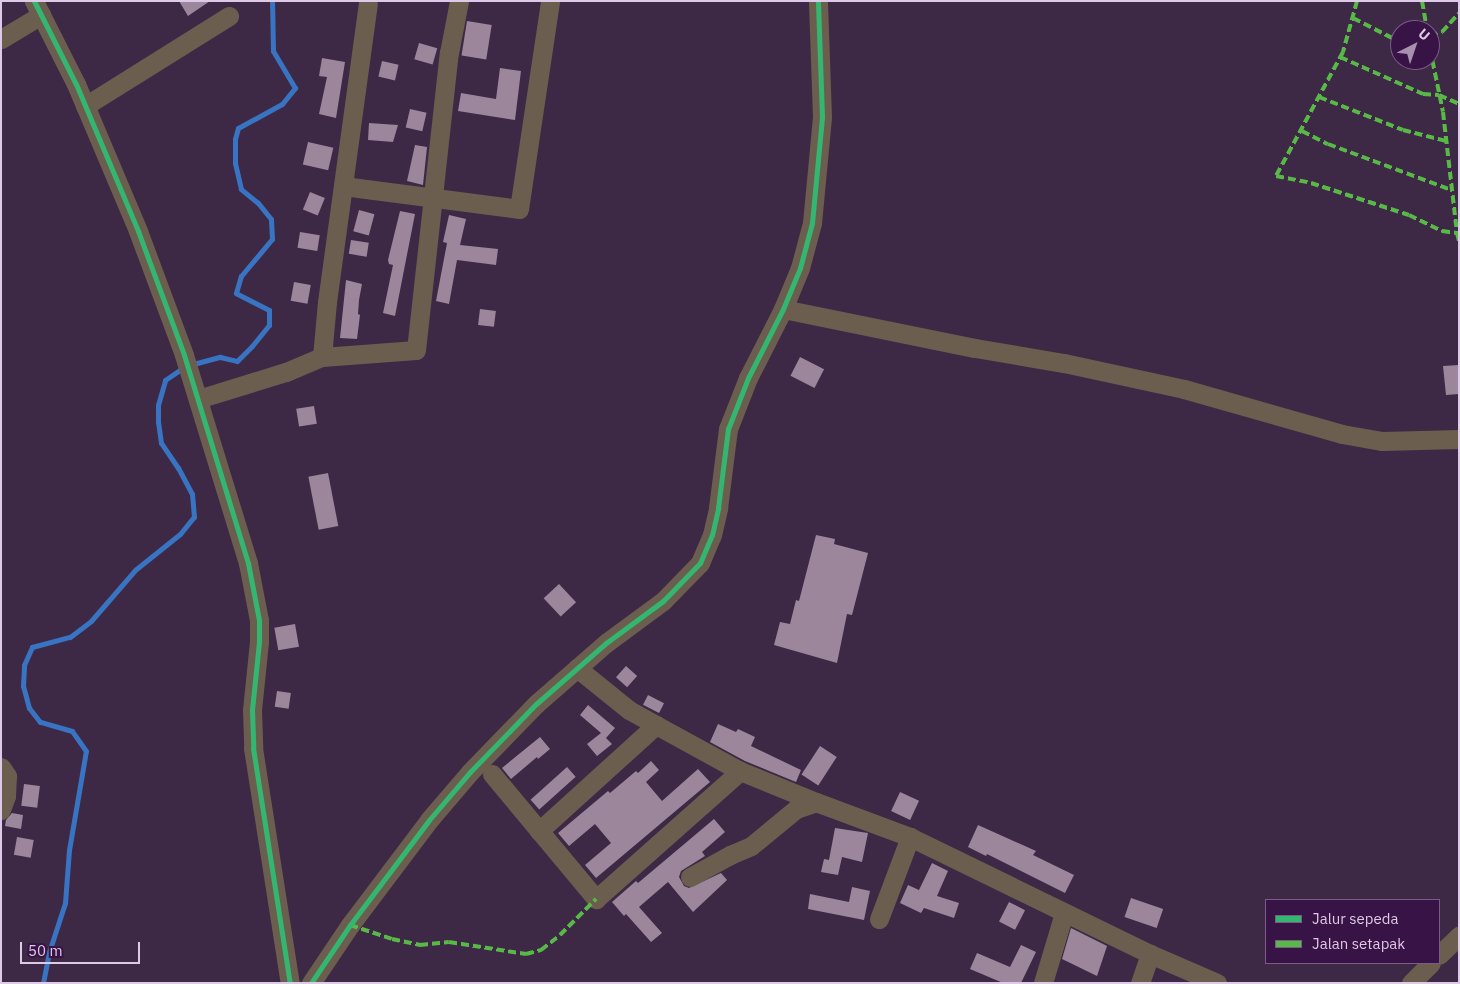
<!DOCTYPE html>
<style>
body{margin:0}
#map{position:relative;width:1460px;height:984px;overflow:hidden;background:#3d2945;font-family:"IBM Plex Sans",sans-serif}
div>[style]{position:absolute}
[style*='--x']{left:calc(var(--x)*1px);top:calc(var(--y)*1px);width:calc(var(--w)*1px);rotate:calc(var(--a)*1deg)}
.stream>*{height:5px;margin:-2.5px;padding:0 2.5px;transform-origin:2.5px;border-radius:2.5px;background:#3974c3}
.building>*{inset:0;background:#9b869c;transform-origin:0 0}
.street>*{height:19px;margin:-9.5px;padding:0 9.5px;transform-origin:9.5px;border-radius:9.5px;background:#6c5e4f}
.quiet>*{height:4px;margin-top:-2px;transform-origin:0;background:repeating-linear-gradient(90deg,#58b947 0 8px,transparent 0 12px)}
.cycleway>*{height:5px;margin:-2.5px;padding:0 2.5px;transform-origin:2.5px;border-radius:2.5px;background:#33b770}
span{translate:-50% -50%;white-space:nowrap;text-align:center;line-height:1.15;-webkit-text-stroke:5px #381345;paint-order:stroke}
.frame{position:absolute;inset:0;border:2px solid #dfc9e8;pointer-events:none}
.legend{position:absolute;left:1265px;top:899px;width:175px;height:65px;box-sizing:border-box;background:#381345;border:1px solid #7b5c86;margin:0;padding:6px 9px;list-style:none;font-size:15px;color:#dfc9e8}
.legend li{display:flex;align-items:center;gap:10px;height:25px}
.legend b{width:25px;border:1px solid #7b5c86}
.north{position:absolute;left:1390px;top:20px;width:50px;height:50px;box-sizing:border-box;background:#381345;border:1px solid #7b5c86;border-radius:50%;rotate:41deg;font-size:14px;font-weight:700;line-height:20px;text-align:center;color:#dfc9e8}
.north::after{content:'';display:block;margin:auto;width:18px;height:22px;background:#a691af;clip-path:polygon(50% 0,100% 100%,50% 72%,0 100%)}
.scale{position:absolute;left:20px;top:942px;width:120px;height:22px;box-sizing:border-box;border:2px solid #dfc9e8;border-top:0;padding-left:6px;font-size:15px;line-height:18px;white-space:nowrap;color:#dfc9e8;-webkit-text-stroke:4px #381345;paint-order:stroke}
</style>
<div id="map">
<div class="stream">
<div style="--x:43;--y:983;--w:32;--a:-79"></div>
<div style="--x:49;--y:952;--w:52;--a:-71.9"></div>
<div style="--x:65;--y:903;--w:53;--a:-85.7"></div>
<div style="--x:69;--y:850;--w:100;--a:-80.3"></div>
<div style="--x:86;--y:751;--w:24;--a:-125"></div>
<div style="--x:72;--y:731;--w:33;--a:-164"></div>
<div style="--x:40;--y:722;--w:18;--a:-128"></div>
<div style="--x:29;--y:708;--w:23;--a:-105"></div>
<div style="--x:23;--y:686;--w:21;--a:-87"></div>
<div style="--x:24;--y:665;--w:20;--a:-66"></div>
<div style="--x:32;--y:647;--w:39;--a:-15"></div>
<div style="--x:70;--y:637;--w:26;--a:-37"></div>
<div style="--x:91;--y:621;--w:67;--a:-49.2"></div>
<div style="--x:135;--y:570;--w:58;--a:-38.7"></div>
<div style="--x:180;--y:534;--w:22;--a:-51"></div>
<div style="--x:194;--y:517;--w:23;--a:-95"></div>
<div style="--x:192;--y:494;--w:30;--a:-118"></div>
<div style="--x:178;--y:468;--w:30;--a:-124"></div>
<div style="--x:161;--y:443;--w:21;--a:-98"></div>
<div style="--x:158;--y:422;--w:17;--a:-90"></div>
<div style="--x:158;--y:405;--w:26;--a:-74"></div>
<div style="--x:165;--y:380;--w:18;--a:-34"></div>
<div style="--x:180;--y:370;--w:18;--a:-22"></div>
<div style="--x:197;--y:363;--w:24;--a:-15"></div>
<div style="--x:220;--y:357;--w:17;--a:13"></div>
<div style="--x:237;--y:361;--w:21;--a:-45"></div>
<div style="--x:252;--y:346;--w:27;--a:-51"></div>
<div style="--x:269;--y:325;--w:15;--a:-90"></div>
<div style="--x:269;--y:310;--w:37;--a:-153"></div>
<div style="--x:236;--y:293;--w:18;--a:-74"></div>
<div style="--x:241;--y:276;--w:48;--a:-50"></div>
<div style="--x:272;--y:239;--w:20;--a:-93"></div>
<div style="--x:271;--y:219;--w:21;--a:-129"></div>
<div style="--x:258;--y:203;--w:22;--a:-141"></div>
<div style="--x:241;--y:189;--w:27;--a:-103"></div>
<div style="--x:235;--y:163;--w:24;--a:-90"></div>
<div style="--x:235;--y:139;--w:11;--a:-75"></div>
<div style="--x:238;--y:128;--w:50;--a:-28.6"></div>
<div style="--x:282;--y:104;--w:21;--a:-51"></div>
<div style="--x:295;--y:88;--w:43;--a:-120.7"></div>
<div style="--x:273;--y:51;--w:50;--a:-91.1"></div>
</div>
<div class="building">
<div style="clip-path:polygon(179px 1px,210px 1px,188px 16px)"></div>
<div style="left:467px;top:21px;width:25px;height:35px;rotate:9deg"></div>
<div style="left:419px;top:43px;width:19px;height:17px;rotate:16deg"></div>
<div style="clip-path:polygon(322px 58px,345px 62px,336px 118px,319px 114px,327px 77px,319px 76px)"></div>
<div style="left:382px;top:61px;width:17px;height:16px;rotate:13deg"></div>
<div style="clip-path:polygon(500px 68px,521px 71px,515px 120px,458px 111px,461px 93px,496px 99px)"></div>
<div style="left:410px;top:109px;width:17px;height:19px;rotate:13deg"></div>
<div style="clip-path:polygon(369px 123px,398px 125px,393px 142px,368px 140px)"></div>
<div style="left:308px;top:142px;width:26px;height:23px;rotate:13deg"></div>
<div style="clip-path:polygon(415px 145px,427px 147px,423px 185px,407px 181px)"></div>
<div style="left:310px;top:192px;width:16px;height:19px;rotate:22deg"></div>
<div style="left:359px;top:210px;width:16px;height:22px;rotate:15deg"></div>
<div style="clip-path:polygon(400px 211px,415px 214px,395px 316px,383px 313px,393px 265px,389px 264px,388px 260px)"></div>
<div style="clip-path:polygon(449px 215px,466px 219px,460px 245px,498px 249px,496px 265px,457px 260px,449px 304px,436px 301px,447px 243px,443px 242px)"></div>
<div style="left:300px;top:232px;width:20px;height:16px;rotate:9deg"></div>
<div style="left:351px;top:240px;width:18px;height:14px;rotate:9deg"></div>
<div style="clip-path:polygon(346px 280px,362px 284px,359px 300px,358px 314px,360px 315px,357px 339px,340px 338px)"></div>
<div style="left:294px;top:282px;width:17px;height:19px;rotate:10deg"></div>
<div style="left:480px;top:309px;width:16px;height:16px;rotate:7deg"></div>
<div style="left:800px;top:357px;width:27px;height:21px;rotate:27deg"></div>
<div style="clip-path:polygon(1459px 365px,1459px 394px,1446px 395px,1443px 366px)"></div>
<div style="left:314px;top:406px;width:18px;height:18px;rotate:81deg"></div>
<div style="left:328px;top:473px;width:54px;height:20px;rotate:79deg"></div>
<div style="clip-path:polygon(816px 535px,835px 539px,834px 544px,868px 553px,852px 615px,847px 614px,837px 663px,774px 645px,780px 622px,790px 624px,796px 600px,799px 601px)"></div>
<div style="left:559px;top:584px;width:25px;height:21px;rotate:47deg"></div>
<div style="left:295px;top:624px;width:23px;height:21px;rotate:80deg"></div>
<div style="left:626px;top:666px;width:15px;height:15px;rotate:42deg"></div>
<div style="left:277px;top:691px;width:14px;height:16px;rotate:8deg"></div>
<div style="left:648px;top:695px;width:18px;height:11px;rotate:27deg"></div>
<div style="clip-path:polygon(588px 705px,615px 728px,606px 738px,612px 744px,597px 756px,587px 744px,601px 733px,580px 715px)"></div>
<div style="clip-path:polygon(718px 724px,736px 732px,738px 729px,755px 737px,751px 746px,801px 770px,796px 782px,745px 761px,710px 742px)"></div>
<div style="clip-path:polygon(540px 737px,550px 749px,538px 759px,537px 757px,511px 779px,502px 768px)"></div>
<div style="left:820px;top:746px;width:20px;height:34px;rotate:33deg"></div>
<div style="clip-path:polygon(651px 761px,659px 770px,646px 782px,662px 801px,698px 769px,710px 782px,596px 878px,585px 865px,611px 843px,595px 824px,569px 846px,558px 833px,608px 791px,610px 793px,636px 771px,638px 773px)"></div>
<div style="left:567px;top:767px;width:13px;height:49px;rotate:48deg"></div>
<div style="left:24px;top:784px;width:16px;height:22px;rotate:7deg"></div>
<div style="left:900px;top:792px;width:21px;height:21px;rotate:25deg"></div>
<div style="clip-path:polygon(12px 813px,23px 815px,21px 829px,5px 826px,6px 820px)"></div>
<div style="clip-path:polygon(714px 819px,725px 832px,702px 852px,705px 856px,681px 871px,679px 877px,684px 886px,689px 888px,721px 873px,727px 880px,693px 912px,668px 882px,639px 907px,662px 933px,651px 942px,626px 914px,624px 916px,612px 902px,636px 881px,638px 883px)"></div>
<div style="clip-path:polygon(978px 825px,1036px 851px,1033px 855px,1074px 875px,1065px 893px,987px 854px,986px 856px,968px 847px)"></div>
<div style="clip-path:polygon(835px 828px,868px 833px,862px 862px,842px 857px,838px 875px,821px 872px,824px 859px,829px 860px)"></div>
<div style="left:17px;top:837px;width:17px;height:18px;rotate:10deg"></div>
<div style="clip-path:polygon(932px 863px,948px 871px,937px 896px,959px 903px,954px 918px,924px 908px,921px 913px,900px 903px,908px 885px,919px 890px)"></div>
<div style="clip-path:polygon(852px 887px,870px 891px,864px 920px,808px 909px,810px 894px,849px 902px)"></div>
<div style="left:1131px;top:898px;width:34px;height:20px;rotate:19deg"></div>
<div style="left:1009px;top:902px;width:18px;height:22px;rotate:27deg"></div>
<div style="clip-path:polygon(1071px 928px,1107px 946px,1097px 976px,1062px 959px)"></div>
<div style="clip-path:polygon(1021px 945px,1036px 952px,1021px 983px,1003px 983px,970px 969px,977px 953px,1010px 967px)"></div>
</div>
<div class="street">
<div style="--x:34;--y:1;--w:93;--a:63.2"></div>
<div style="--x:76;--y:84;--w:160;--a:67.1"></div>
<div style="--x:138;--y:231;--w:132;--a:69.6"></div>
<div style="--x:184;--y:355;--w:218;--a:72.9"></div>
<div style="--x:248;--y:563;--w:58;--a:79.1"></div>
<div style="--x:259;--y:620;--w:22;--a:90"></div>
<div style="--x:259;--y:642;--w:68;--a:95.9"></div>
<div style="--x:252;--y:710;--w:38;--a:88"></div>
<div style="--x:253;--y:748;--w:238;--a:81.1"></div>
<div style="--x:1;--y:39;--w:47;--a:-31"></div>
<div style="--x:85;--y:106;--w:170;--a:-32"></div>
<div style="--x:343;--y:186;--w:177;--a:7.4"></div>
<div style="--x:519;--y:209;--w:210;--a:-81.5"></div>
<div style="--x:783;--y:309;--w:196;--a:11.5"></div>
<div style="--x:975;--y:348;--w:90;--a:9.6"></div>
<div style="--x:1064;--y:363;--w:123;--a:12.2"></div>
<div style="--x:1184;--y:389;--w:164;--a:15.9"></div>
<div style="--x:1342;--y:434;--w:41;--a:9.9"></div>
<div style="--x:1382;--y:441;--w:77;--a:-1.5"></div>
<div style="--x:322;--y:357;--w:55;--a:-84.8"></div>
<div style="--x:327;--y:302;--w:301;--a:-82.2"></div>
<div style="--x:198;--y:399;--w:92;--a:-17.1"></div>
<div style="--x:286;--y:372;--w:39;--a:-23"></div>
<div style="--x:322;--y:357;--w:94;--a:-4.3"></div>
<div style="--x:416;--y:350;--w:299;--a:-83.7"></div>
<div style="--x:449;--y:53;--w:53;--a:-79.1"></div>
<div style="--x:577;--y:668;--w:67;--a:38.9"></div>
<div style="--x:629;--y:710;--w:31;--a:29"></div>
<div style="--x:1;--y:767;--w:11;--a:56"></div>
<div style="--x:7;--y:776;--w:20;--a:93"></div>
<div style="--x:6;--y:796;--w:15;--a:110"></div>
<div style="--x:492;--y:774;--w:163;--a:50.2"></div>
<div style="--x:596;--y:899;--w:193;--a:-41.6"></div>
<div style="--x:539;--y:831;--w:158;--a:-42.2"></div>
<div style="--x:656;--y:725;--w:96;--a:28.7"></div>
<div style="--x:740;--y:771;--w:82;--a:22.2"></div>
<div style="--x:690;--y:877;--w:46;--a:-28.8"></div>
<div style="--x:730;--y:855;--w:23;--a:-23"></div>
<div style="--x:751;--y:846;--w:58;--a:-39.4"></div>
<div style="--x:796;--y:809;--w:21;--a:-19"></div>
<div style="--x:816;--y:802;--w:100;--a:20.4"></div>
<div style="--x:910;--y:837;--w:267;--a:26"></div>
<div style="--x:1150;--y:954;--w:73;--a:23.4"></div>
<div style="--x:879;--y:919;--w:88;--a:-69.3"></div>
<div style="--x:1439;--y:955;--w:28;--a:-44"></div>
<div style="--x:311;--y:983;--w:70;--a:-56.1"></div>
<div style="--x:350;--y:925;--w:131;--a:-53"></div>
<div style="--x:429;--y:820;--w:63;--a:-49.5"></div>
<div style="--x:470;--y:772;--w:95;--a:-45.9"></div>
<div style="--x:536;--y:704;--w:93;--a:-41.1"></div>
<div style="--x:606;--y:643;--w:71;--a:-36.4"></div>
<div style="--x:663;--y:601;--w:53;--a:-45.8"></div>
<div style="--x:700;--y:563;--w:30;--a:-67"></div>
<div style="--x:712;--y:535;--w:28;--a:-77"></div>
<div style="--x:718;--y:508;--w:80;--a:-82.8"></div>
<div style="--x:728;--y:429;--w:55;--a:-68.6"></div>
<div style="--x:748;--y:378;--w:77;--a:-63.1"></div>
<div style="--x:783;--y:309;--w:44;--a:-67.5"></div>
<div style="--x:800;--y:268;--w:47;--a:-75.1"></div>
<div style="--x:812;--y:223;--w:106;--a:-84.6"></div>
<div style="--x:822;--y:117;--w:116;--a:-92"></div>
<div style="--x:1043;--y:983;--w:73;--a:-73.3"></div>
<div style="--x:1140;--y:983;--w:31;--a:-71"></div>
<div style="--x:1411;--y:983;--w:28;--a:-45"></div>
</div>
<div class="quiet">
<div style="--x:1357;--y:1;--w:53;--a:105.4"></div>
<div style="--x:1343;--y:52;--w:141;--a:118.4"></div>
<div style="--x:1276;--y:176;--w:36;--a:11"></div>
<div style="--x:1311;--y:183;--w:103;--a:18.1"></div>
<div style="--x:1409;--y:215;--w:37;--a:26"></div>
<div style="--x:1442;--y:231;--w:15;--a:8"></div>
<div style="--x:1457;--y:233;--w:8;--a:76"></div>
<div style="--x:1422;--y:1;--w:29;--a:80"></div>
<div style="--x:1353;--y:18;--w:53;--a:27.1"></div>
<div style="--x:1430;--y:36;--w:13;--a:-18"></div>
<div style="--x:1442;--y:32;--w:25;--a:-48"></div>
<div style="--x:1430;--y:49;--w:64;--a:78.3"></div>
<div style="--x:1443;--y:112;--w:122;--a:83.4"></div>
<div style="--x:1340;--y:57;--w:91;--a:24"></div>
<div style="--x:1423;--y:94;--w:16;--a:4"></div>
<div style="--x:1439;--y:95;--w:22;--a:24"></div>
<div style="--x:1319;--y:97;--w:90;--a:21.4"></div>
<div style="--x:1403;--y:130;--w:44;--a:14.3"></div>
<div style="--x:1302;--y:131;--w:29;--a:27"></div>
<div style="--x:1328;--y:144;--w:132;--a:20.4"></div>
<div style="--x:350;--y:925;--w:44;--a:18.4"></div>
<div style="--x:392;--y:939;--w:29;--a:12"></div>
<div style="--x:420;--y:945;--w:29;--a:-6"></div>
<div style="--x:449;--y:942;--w:78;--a:8.9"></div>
<div style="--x:526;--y:954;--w:16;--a:-15"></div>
<div style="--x:541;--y:950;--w:24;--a:-38"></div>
<div style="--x:560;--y:935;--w:51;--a:-45"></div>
</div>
<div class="cycleway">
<div style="--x:34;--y:1;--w:93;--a:63.2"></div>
<div style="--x:76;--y:84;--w:160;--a:67.1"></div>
<div style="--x:138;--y:231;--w:132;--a:69.6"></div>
<div style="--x:184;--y:355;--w:218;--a:72.9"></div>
<div style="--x:248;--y:563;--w:58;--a:79.1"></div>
<div style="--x:259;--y:620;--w:22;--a:90"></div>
<div style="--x:259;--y:642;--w:68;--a:95.9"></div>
<div style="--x:252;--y:710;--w:38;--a:88"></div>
<div style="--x:253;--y:748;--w:238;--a:81.1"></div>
<div style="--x:311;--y:983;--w:70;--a:-56.1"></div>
<div style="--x:350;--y:925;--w:131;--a:-53"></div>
<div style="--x:429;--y:820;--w:63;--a:-49.5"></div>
<div style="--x:470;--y:772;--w:95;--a:-45.9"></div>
<div style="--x:536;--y:704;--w:93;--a:-41.1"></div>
<div style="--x:606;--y:643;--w:71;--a:-36.4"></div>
<div style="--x:663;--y:601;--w:53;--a:-45.8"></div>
<div style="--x:700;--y:563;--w:30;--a:-67"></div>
<div style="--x:712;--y:535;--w:28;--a:-77"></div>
<div style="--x:718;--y:508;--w:80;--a:-82.8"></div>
<div style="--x:728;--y:429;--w:55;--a:-68.6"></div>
<div style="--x:748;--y:378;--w:77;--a:-63.1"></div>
<div style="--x:783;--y:309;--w:44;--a:-67.5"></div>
<div style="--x:800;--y:268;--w:47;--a:-75.1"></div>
<div style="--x:812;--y:223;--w:106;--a:-84.6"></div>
<div style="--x:822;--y:117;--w:116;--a:-92"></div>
</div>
<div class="frame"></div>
<ul class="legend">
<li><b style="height:6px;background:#33b770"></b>Jalur sepeda</li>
<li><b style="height:6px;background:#58b947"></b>Jalan setapak</li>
</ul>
<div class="north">U</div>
<div class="scale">50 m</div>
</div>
